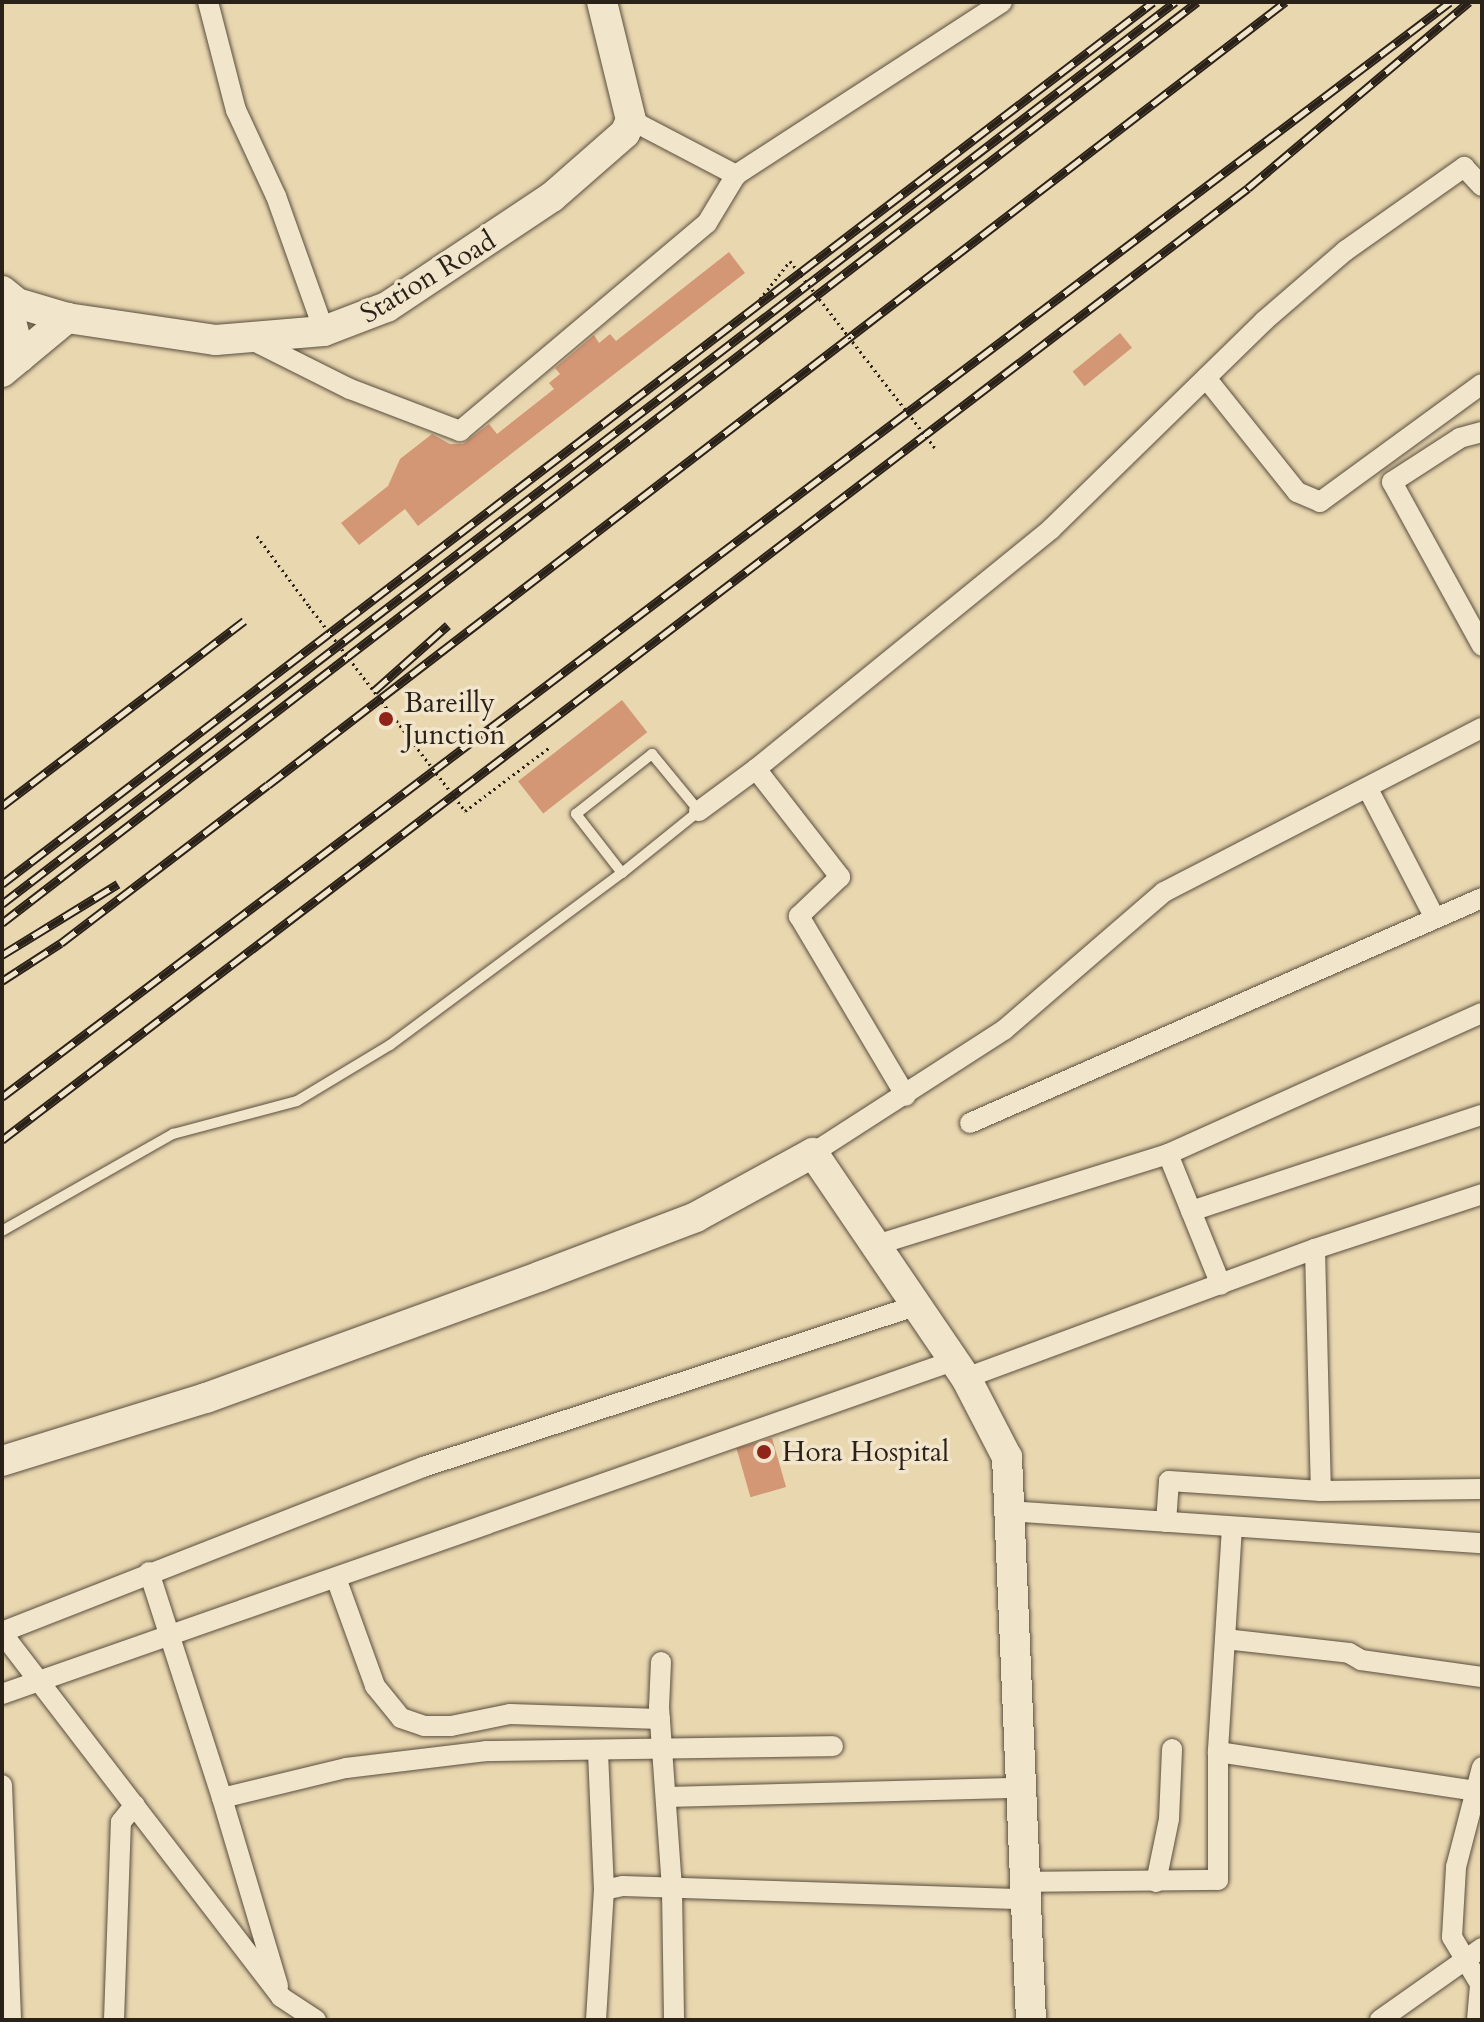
<!DOCTYPE html>
<style>
body{margin:0}
#map{position:relative;width:1484px;height:2022px;overflow:hidden;background:#e9d7b0;font-family:Cardo,serif}
div>[style]{position:absolute}
[style*='--x']{left:calc(var(--x)*1px);top:calc(var(--y)*1px);width:calc(var(--w)*1px);rotate:calc(var(--a)*1deg)}
.building>*{inset:0;background:#d39776;transform-origin:0 0}
.path>*{height:3px;margin-top:-1.5px;transform-origin:0;background:repeating-linear-gradient(90deg,#2a2118 0 2px,transparent 0 6px)}
.roads{filter:drop-shadow(0 0 2px #5a4e3e) drop-shadow(0 0 2px #5a4e3e)}
.lane>*{height:10px;margin:-5px;padding:0 5px;transform-origin:5px;border-radius:5px;background:#f1e5cc}
.street>*{height:20px;margin:-10px;padding:0 10px;transform-origin:10px;border-radius:10px;background:#f1e5cc}
.secondary>*{height:30px;margin:-15px;padding:0 15px;transform-origin:15px;border-radius:15px;background:#f1e5cc}
.rail>*{height:9px;margin-top:-4.5px;transform-origin:0;background:repeating-linear-gradient(90deg,#f1e5cc 0 18px,#2a2118 0 36px);box-sizing:border-box;border-block:2px solid #2a2118}
.path-bridge>*{height:3px;margin-top:-1.5px;transform-origin:0;background:repeating-linear-gradient(90deg,#2a2118 0 2px,transparent 0 6px)}
.dots>*{width:22px;height:22px;translate:-50% -50%;box-sizing:border-box;border:4px solid #f1e5cc;border-radius:50%}
span{translate:-50% -50%;white-space:nowrap;text-align:center;line-height:1.15;-webkit-text-stroke:7px #f1e5cc;paint-order:stroke}
.street-label{font-size:28px;color:#2a2118}
.poi-label{font-size:28px;color:#2a2118}
.left{translate:0 -50%;text-align:left}
.frame{position:absolute;inset:0;border:4px solid #2a2118;pointer-events:none}
</style>
<div id="map">
<div class="building">
<div style="clip-path:polygon(729px 252px,745px 273px,418px 526px,405px 509px,359px 545px,341px 523px,388px 486px,400px 459px,432px 434px,450px 444px,463px 444px,489px 424px,497px 434px,554px 389px,549px 383px,560px 374px,555px 368px,594px 335px,599px 343px,610px 334px,616px 341px)"></div>
<div style="left:1120px;top:333px;width:19px;height:61px;rotate:51deg"></div>
<div style="left:622px;top:700px;width:41px;height:132px;rotate:52deg"></div>
<div style="left:772px;top:1438px;width:51px;height:37px;rotate:74deg"></div>
</div>
<div class="path">
<div style="--x:760;--y:299;--w:48;--a:-51.7"></div>
<div style="--x:257;--y:536;--w:87;--a:53.4"></div>
<div style="--x:465;--y:811;--w:106;--a:-37"></div>
</div>
<div class="roads">
<div class="lane">
<div style="--x:652;--y:754;--w:74;--a:50.5"></div>
<div style="--x:699;--y:811;--w:99;--a:141.2"></div>
<div style="--x:622;--y:873;--w:75;--a:-127.9"></div>
<div style="--x:576;--y:814;--w:97;--a:-38.3"></div>
<div style="--x:2;--y:1231;--w:197;--a:-29.6"></div>
<div style="--x:173;--y:1134;--w:128;--a:-14.9"></div>
<div style="--x:297;--y:1101;--w:109;--a:-31.1"></div>
<div style="--x:390;--y:1045;--w:289;--a:-36.6"></div>
</div>
<div class="street">
<div style="--x:208;--y:2;--w:112;--a:75.5"></div>
<div style="--x:236;--y:110;--w:95;--a:65.1"></div>
<div style="--x:276;--y:196;--w:143;--a:70.4"></div>
<div style="--x:631;--y:120;--w:119;--a:27.6"></div>
<div style="--x:252;--y:340;--w:110;--a:26.6"></div>
<div style="--x:350;--y:389;--w:118;--a:20.9"></div>
<div style="--x:460;--y:431;--w:323;--a:-40.1"></div>
<div style="--x:707;--y:223;--w:56;--a:-58.9"></div>
<div style="--x:736;--y:175;--w:317;--a:-33"></div>
<div style="--x:1206;--y:378;--w:146;--a:51.4"></div>
<div style="--x:1297;--y:492;--w:25;--a:23"></div>
<div style="--x:1320;--y:502;--w:200;--a:-36.1"></div>
<div style="--x:1482;--y:432;--w:23;--a:165"></div>
<div style="--x:1460;--y:438;--w:81;--a:147.1"></div>
<div style="--x:1392;--y:482;--w:187;--a:61.2"></div>
<div style="--x:756;--y:769;--w:380;--a:-39.1"></div>
<div style="--x:1051;--y:529;--w:298;--a:-44.3"></div>
<div style="--x:1264;--y:321;--w:107;--a:-40.8"></div>
<div style="--x:1345;--y:251;--w:146;--a:-35.2"></div>
<div style="--x:1464;--y:167;--w:26;--a:47"></div>
<div style="--x:1368;--y:789;--w:145;--a:62.6"></div>
<div style="--x:699;--y:811;--w:71;--a:-36.4"></div>
<div style="--x:756;--y:769;--w:137;--a:52.1"></div>
<div style="--x:840;--y:877;--w:57;--a:136.4"></div>
<div style="--x:799;--y:916;--w:209;--a:59.3"></div>
<div style="--x:970;--y:1123;--w:559;--a:-23.72"></div>
<div style="--x:813;--y:1153;--w:227;--a:-32.8"></div>
<div style="--x:1004;--y:1030;--w:211;--a:-40.8"></div>
<div style="--x:1164;--y:892;--w:358;--a:-27.3"></div>
<div style="--x:1168;--y:1154;--w:141;--a:68"></div>
<div style="--x:1191;--y:1211;--w:306;--a:-18.3"></div>
<div style="--x:876;--y:1245;--w:306;--a:-17.3"></div>
<div style="--x:1168;--y:1154;--w:344;--a:-24.2"></div>
<div style="--x:1315;--y:1249;--w:242;--a:88.6"></div>
<div style="--x:1321;--y:1491;--w:161;--a:-0.7"></div>
<div style="--x:966;--y:1378;--w:372;--a:-20.3"></div>
<div style="--x:1315;--y:1249;--w:176;--a:-18.2"></div>
<div style="--x:1008;--y:1511;--w:475;--a:3.9"></div>
<div style="--x:1166;--y:1522;--w:41;--a:-85.8"></div>
<div style="--x:1169;--y:1481;--w:152;--a:3.8"></div>
<div style="--x:1232;--y:1527;--w:225;--a:93.6"></div>
<div style="--x:1218;--y:1752;--w:267;--a:8.6"></div>
<div style="--x:149;--y:1572;--w:237;--a:72.1"></div>
<div style="--x:222;--y:1798;--w:128;--a:-13.6"></div>
<div style="--x:346;--y:1768;--w:141;--a:-6.9"></div>
<div style="--x:486;--y:1751;--w:347;--a:-0.8"></div>
<div style="--x:336;--y:1578;--w:115;--a:70.1"></div>
<div style="--x:375;--y:1686;--w:41;--a:50.9"></div>
<div style="--x:401;--y:1718;--w:24;--a:19"></div>
<div style="--x:424;--y:1726;--w:27;--a:0"></div>
<div style="--x:451;--y:1726;--w:60;--a:-11.5"></div>
<div style="--x:510;--y:1714;--w:150;--a:1.9"></div>
<div style="--x:2;--y:1632;--w:452;--a:-21.4"></div>
<div style="--x:423;--y:1467;--w:518;--a:-18.12"></div>
<div style="--x:2;--y:1633;--w:459;--a:52.5"></div>
<div style="--x:281;--y:1997;--w:42;--a:33.3"></div>
<div style="--x:1225;--y:1639;--w:125;--a:6.4"></div>
<div style="--x:1349;--y:1653;--w:14;--a:30"></div>
<div style="--x:1361;--y:1660;--w:122;--a:8"></div>
<div style="--x:661;--y:1662;--w:45;--a:92.5"></div>
<div style="--x:659;--y:1707;--w:183;--a:85.9"></div>
<div style="--x:672;--y:1890;--w:130;--a:89.1"></div>
<div style="--x:2;--y:1694;--w:1008;--a:-19.3"></div>
<div style="--x:2;--y:1785;--w:235;--a:87.8"></div>
<div style="--x:667;--y:1797;--w:352;--a:-1.5"></div>
<div style="--x:222;--y:1798;--w:196;--a:73.4"></div>
<div style="--x:1023;--y:1882;--w:195;--a:-0.6"></div>
<div style="--x:1218;--y:1880;--w:128;--a:-90"></div>
<div style="--x:1156;--y:1882;--w:64;--a:-78.3"></div>
<div style="--x:1169;--y:1819;--w:70;--a:-87.5"></div>
<div style="--x:604;--y:1890;--w:19;--a:-12"></div>
<div style="--x:623;--y:1886;--w:401;--a:1.9"></div>
<div style="--x:114;--y:2020;--w:198;--a:-88"></div>
<div style="--x:121;--y:1822;--w:22;--a:-51"></div>
<div style="--x:596;--y:2020;--w:130;--a:-86.5"></div>
<div style="--x:604;--y:1890;--w:138;--a:-92.5"></div>
<div style="--x:1380;--y:2020;--w:125;--a:-35.2"></div>
<div style="--x:1477;--y:2020;--w:36;--a:-85"></div>
<div style="--x:1480;--y:1984;--w:55;--a:-120.8"></div>
<div style="--x:1452;--y:1937;--w:70;--a:-86.7"></div>
<div style="--x:1456;--y:1867;--w:103;--a:-75.4"></div>
</div>
<div class="secondary">
<div style="--x:2;--y:291;--w:19;--a:39"></div>
<div style="--x:17;--y:303;--w:52;--a:16.7"></div>
<div style="--x:67;--y:318;--w:151;--a:8.4"></div>
<div style="--x:216;--y:340;--w:108;--a:-4.8"></div>
<div style="--x:324;--y:331;--w:67;--a:-20.9"></div>
<div style="--x:387;--y:307;--w:198;--a:-33.7"></div>
<div style="--x:552;--y:197;--w:97;--a:-41.2"></div>
<div style="--x:625;--y:133;--w:14;--a:-65"></div>
<div style="--x:631;--y:120;--w:122;--a:-103.8"></div>
<div style="--x:7;--y:305;--w:54;--a:76"></div>
<div style="--x:2;--y:372;--w:85;--a:-39.7"></div>
<div style="--x:2;--y:1461;--w:214;--a:-17.2"></div>
<div style="--x:206;--y:1398;--w:357;--a:-20"></div>
<div style="--x:541;--y:1276;--w:166;--a:-20.8"></div>
<div style="--x:696;--y:1217;--w:133;--a:-28.7"></div>
<div style="--x:813;--y:1153;--w:272;--a:55.8"></div>
<div style="--x:966;--y:1378;--w:89;--a:62.6"></div>
<div style="--x:1007;--y:1457;--w:564;--a:87.56"></div>
</div>
</div>
<div class="rail">
<div style="--x:374;--y:691;--w:99;--a:-41.7"></div>
<div style="--x:2;--y:806;--w:305;--a:-37.4"></div>
<div style="--x:2;--y:884;--w:1450;--a:-37.46"></div>
<div style="--x:2;--y:904;--w:1480;--a:-37.56"></div>
<div style="--x:2;--y:923;--w:1509;--a:-37.62"></div>
<div style="--x:2;--y:955;--w:136;--a:-31.5"></div>
<div style="--x:2;--y:981;--w:70;--a:-32.8"></div>
<div style="--x:61;--y:943;--w:260;--a:-37.4"></div>
<div style="--x:268;--y:785;--w:1284;--a:-37.59"></div>
<div style="--x:2;--y:1097;--w:1815;--a:-37.1"></div>
<div style="--x:2;--y:1140;--w:1568;--a:-37.38"></div>
<div style="--x:1248;--y:188;--w:289;--a:-40.1"></div>
</div>
<div class="path-bridge">
<div style="--x:790;--y:261;--w:237;--a:52.2"></div>
<div style="--x:309;--y:606;--w:258;--a:52.7"></div>
</div>
<div class="dots">
<div style="left:386px;top:719px;background:#8f2418"></div>
<div style="left:764px;top:1452px;background:#8f2418"></div>
</div>
<div class="street-label">
<span style="left:428px;top:277px;rotate:-31deg">Station Road</span>
</div>
<div class="poi-label">
<span class="left" style="left:404px;top:719px">Bareilly<br>Junction</span>
<span class="left" style="left:782px;top:1452px">Hora Hospital</span>
</div>
<div class="frame"></div>
</div>
